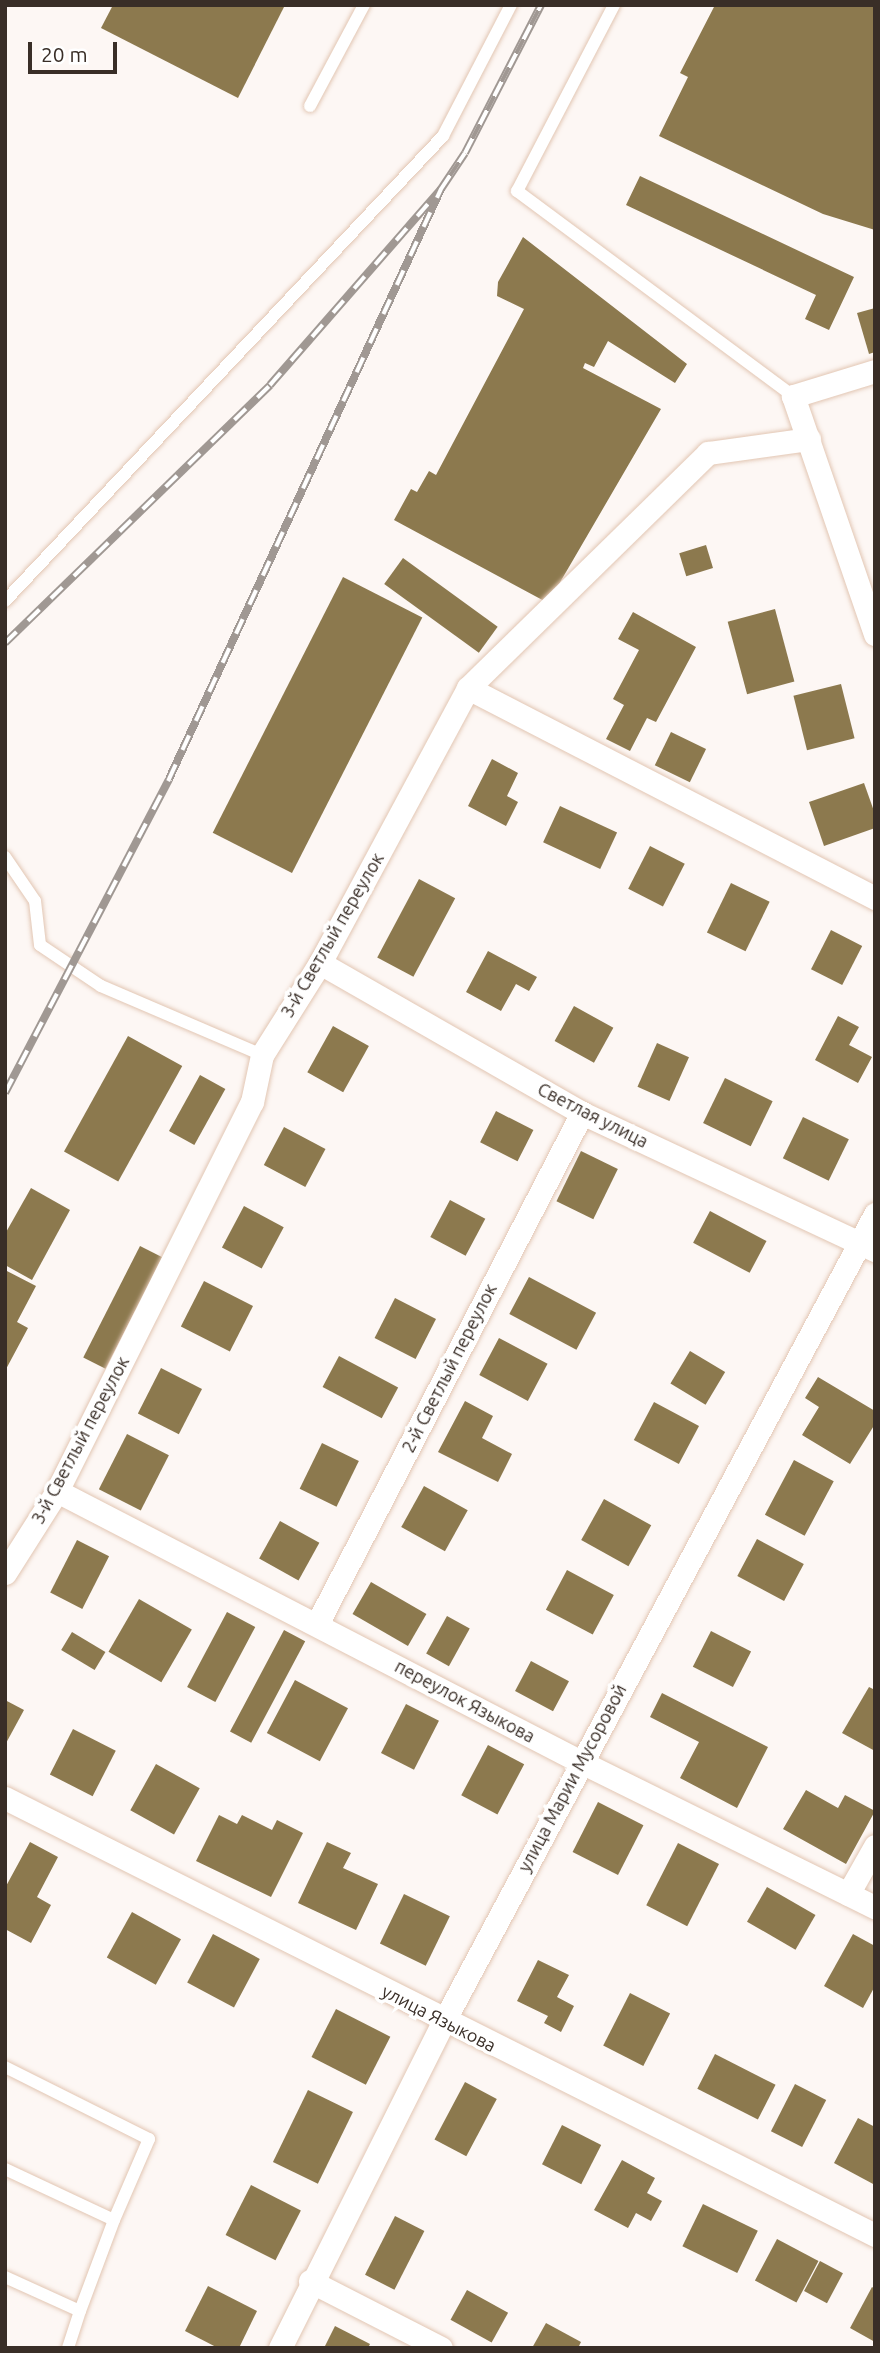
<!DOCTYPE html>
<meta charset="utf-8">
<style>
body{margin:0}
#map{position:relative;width:880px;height:2353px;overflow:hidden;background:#fdf7f4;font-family:Ubuntu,sans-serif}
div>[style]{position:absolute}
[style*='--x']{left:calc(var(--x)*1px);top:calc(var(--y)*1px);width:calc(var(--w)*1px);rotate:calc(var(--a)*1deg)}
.building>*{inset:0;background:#8c794e;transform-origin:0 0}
.roads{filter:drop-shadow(0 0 2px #e2c6b3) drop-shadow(0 0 2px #e2c6b3)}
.service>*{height:12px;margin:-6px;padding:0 6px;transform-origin:6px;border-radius:6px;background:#fff}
.minor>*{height:23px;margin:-11.5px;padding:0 11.5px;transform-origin:11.5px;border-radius:11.5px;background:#fff}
.rail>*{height:8px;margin-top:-4px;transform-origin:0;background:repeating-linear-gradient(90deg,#fff 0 16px,#a09893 0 32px);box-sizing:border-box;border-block:2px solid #a09893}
span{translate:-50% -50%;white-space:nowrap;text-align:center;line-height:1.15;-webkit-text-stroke:7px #fff;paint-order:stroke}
.street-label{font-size:18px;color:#392e27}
.frame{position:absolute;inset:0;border:7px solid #392e27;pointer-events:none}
.scale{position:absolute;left:28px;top:42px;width:89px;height:32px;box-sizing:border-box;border:4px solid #392e27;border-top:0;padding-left:9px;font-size:21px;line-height:24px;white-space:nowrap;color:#392e27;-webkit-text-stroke:5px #fff;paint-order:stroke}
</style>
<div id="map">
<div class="building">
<div style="clip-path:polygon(113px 5px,285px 5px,238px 98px,101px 28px)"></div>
<div style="clip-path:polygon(715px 5px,868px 5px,875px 8px,875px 230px,823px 214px,659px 136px,688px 77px,680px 73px)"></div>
<div style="clip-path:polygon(640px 176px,854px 277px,829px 330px,805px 319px,816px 295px,626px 205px)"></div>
<div style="clip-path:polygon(523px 237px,687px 364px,675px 383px,608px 341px,594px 367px,585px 363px,583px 368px,661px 409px,548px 603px,394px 520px,411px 489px,417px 492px,429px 471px,436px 475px,524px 309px,497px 296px,498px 282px)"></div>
<div style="clip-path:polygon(875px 308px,875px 352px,869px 354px,857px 313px)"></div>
<div style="left:706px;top:545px;width:24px;height:28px;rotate:73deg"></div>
<div style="left:403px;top:558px;width:117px;height:32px;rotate:36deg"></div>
<div style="left:343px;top:577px;width:89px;height:287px;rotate:27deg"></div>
<div style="left:775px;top:609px;width:75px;height:49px;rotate:75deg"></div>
<div style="clip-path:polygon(633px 612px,696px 647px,656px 722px,647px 718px,630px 751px,606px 739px,624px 705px,613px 699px,639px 650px,618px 639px)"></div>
<div style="left:841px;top:684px;width:56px;height:49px;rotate:76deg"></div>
<div style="left:671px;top:732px;width:39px;height:37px;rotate:26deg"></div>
<div style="clip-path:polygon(492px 759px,518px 773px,507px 796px,518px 802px,506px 826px,468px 806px)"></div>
<div style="clip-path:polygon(864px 783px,875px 814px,875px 828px,824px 846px,809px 802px)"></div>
<div style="left:560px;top:806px;width:63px;height:40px;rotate:25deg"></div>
<div style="left:650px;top:846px;width:39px;height:48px;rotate:27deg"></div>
<div style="left:419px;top:879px;width:41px;height:89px;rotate:28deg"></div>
<div style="left:731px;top:883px;width:43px;height:55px;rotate:26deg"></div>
<div style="left:831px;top:930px;width:35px;height:44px;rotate:27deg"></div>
<div style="clip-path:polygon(488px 951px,537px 977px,529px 991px,516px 984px,501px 1011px,466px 992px)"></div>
<div style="left:574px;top:1006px;width:45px;height:40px;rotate:29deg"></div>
<div style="clip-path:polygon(838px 1016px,859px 1027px,849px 1045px,872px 1057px,858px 1083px,815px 1060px)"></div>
<div style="left:333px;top:1026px;width:41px;height:53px;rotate:29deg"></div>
<div style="left:128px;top:1036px;width:62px;height:132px;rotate:29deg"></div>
<div style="left:657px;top:1043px;width:35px;height:48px;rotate:24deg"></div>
<div style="left:200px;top:1075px;width:29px;height:64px;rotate:29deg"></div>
<div style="left:725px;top:1078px;width:53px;height:50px;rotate:26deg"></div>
<div style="left:496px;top:1111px;width:42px;height:35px;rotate:27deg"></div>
<div style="left:803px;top:1117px;width:51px;height:46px;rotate:26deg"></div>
<div style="left:284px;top:1127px;width:47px;height:43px;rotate:28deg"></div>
<div style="left:581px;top:1151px;width:41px;height:56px;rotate:26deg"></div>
<div style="clip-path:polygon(31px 1188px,70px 1210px,32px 1280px,5px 1265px,5px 1234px)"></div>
<div style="left:450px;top:1200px;width:40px;height:42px;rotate:28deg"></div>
<div style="left:244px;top:1206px;width:45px;height:47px;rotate:28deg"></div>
<div style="left:710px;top:1211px;width:64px;height:36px;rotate:28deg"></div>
<div style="left:140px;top:1246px;width:25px;height:125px;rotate:27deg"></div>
<div style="clip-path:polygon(5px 1270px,36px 1286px,17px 1322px,28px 1328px,5px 1371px)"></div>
<div style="left:529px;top:1277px;width:76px;height:42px;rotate:28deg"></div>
<div style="left:204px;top:1281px;width:55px;height:51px;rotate:27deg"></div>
<div style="left:395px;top:1298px;width:46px;height:45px;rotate:27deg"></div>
<div style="left:499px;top:1338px;width:55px;height:42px;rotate:28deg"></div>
<div style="left:690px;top:1351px;width:41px;height:38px;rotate:31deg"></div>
<div style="left:339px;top:1356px;width:67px;height:35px;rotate:28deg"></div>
<div style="left:161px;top:1368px;width:46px;height:51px;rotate:27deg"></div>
<div style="clip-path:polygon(818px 1377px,875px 1411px,875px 1424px,850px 1464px,802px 1435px,819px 1407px,805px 1398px)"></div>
<div style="clip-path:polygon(465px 1401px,493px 1416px,482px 1438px,512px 1454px,498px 1482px,438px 1452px)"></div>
<div style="left:654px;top:1402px;width:51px;height:43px;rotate:28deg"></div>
<div style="left:127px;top:1434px;width:47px;height:62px;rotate:27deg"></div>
<div style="left:322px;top:1443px;width:41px;height:51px;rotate:26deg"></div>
<div style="left:794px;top:1460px;width:45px;height:62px;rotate:28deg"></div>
<div style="left:424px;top:1486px;width:50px;height:47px;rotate:29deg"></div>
<div style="left:604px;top:1499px;width:54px;height:47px;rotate:29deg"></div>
<div style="left:280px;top:1521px;width:45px;height:43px;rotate:29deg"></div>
<div style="left:757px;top:1539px;width:53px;height:42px;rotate:28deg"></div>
<div style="left:77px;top:1540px;width:36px;height:59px;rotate:27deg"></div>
<div style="left:567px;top:1570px;width:53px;height:45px;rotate:28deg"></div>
<div style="left:371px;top:1582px;width:64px;height:37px;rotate:30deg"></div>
<div style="left:139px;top:1599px;width:61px;height:61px;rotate:30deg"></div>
<div style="left:227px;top:1612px;width:32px;height:85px;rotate:28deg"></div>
<div style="left:447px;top:1616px;width:26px;height:43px;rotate:29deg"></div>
<div style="left:284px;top:1630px;width:24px;height:115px;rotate:28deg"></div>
<div style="left:711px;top:1631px;width:45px;height:40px;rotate:27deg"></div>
<div style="left:72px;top:1632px;width:39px;height:21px;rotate:31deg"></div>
<div style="left:531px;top:1661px;width:43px;height:34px;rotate:28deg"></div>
<div style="left:295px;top:1680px;width:60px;height:60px;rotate:28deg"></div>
<div style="clip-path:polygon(869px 1687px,875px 1690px,875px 1751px,842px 1733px)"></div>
<div style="clip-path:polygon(662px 1693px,768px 1747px,737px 1808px,680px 1778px,699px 1742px,650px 1717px)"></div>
<div style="clip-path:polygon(5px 1700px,24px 1710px,5px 1745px)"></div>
<div style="left:406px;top:1704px;width:37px;height:55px;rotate:27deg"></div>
<div style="left:73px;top:1729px;width:48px;height:51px;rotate:27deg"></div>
<div style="left:488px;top:1745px;width:41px;height:57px;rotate:28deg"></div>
<div style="left:156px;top:1764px;width:50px;height:53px;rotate:29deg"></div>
<div style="clip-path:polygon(806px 1790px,838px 1808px,845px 1795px,875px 1811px,846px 1864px,783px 1829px)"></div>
<div style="left:598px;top:1802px;width:51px;height:56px;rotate:27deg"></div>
<div style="clip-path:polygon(219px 1815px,237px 1824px,242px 1815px,272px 1830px,277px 1820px,303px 1833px,271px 1897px,196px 1861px)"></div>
<div style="clip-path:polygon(30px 1842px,58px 1857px,37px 1897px,51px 1905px,31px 1943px,5px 1929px,5px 1888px)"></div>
<div style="clip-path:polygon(327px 1842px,351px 1853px,343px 1868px,378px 1884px,356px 1930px,298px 1903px)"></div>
<div style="left:678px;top:1843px;width:46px;height:70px;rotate:27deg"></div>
<div style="left:767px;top:1887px;width:56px;height:40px;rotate:30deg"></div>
<div style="left:404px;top:1894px;width:51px;height:55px;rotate:26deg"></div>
<div style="left:132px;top:1912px;width:56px;height:52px;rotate:29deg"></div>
<div style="left:213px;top:1934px;width:53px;height:55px;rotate:28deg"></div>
<div style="clip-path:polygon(853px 1934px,875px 1946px,875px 1986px,863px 2008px,824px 1986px)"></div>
<div style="clip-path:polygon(538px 1960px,569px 1975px,557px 1997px,574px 2006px,561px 2032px,544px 2023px,548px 2016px,517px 2001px)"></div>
<div style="left:630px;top:1993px;width:45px;height:59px;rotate:27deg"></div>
<div style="left:336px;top:2009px;width:61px;height:54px;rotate:27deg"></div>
<div style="left:715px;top:2054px;width:68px;height:39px;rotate:27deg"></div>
<div style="left:465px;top:2082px;width:36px;height:65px;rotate:28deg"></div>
<div style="left:795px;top:2084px;width:35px;height:53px;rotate:27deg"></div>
<div style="left:308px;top:2090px;width:50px;height:80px;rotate:26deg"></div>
<div style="clip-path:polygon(858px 2118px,875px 2127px,875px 2185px,834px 2163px)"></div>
<div style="left:562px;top:2125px;width:44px;height:44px;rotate:27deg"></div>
<div style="clip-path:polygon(622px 2160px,655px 2178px,647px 2193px,662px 2201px,651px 2221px,636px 2213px,628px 2228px,594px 2210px)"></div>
<div style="left:251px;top:2185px;width:56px;height:56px;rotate:27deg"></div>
<div style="left:703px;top:2204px;width:61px;height:47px;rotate:26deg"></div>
<div style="left:395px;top:2216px;width:33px;height:66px;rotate:27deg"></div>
<div style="left:777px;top:2239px;width:47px;height:47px;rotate:28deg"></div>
<div style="left:820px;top:2261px;width:26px;height:34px;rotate:28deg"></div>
<div style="clip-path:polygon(208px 2286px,257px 2311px,239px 2348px,218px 2348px,185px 2331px)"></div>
<div style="clip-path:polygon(872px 2287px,875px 2289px,875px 2342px,850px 2328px)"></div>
<div style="left:467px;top:2290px;width:47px;height:34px;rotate:29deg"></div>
<div style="clip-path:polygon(546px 2323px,581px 2342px,578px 2348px,532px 2348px)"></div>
<div style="clip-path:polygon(335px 2326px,370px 2344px,368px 2348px,324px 2348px)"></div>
</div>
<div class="roads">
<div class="service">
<div style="--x:614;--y:5;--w:210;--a:117.5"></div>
<div style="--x:517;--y:191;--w:344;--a:36.6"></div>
<div style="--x:310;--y:106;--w:115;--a:-61.9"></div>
<div style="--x:5;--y:601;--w:639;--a:-46.71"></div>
<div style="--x:443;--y:136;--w:148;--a:-62.6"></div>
<div style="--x:5;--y:857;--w:53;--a:55.7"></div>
<div style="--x:35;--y:901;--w:44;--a:83.5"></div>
<div style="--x:40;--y:945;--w:73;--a:33.9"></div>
<div style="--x:101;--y:986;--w:175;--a:23.2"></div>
<div style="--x:5;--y:2067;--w:161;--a:26.6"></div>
<div style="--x:149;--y:2139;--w:88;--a:113.4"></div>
<div style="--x:5;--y:2169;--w:120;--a:25.1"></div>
<div style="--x:114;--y:2220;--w:97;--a:110.5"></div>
<div style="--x:5;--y:2277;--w:82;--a:24.4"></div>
<div style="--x:80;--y:2311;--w:39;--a:108"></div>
</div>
<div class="minor">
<div style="--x:875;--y:371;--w:86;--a:163"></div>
<div style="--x:793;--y:396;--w:252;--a:71"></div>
<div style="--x:468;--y:688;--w:458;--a:27.3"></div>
<div style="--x:320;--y:963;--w:302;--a:29.8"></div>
<div style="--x:582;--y:1113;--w:323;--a:25.1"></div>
<div style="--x:57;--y:1491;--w:590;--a:27.35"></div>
<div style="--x:581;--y:1762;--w:328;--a:26.3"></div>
<div style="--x:5;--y:1573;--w:97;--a:-57.6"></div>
<div style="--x:57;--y:1491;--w:435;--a:-63.4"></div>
<div style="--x:252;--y:1102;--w:48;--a:-78"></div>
<div style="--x:262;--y:1055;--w:109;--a:-57.8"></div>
<div style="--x:320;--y:963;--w:312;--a:-61.7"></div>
<div style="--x:468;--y:688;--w:336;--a:-44.4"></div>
<div style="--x:708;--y:453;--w:102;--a:-7.9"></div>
<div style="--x:317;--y:1624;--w:576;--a:-62.59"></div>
<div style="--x:5;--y:1798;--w:974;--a:26.67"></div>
<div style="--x:848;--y:1894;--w:55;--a:-60.6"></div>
<div style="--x:310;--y:2281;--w:147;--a:27.1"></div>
<div style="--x:280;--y:2348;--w:366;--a:-63.4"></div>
<div style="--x:444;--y:2021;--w:915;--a:-61.89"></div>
</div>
</div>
<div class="rail">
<div style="--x:5;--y:643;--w:370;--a:-44.2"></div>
<div style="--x:270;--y:385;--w:260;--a:-48.9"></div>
<div style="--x:441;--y:189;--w:43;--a:-56.3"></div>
<div style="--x:465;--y:153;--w:166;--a:-62.8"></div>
<div style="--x:5;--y:1093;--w:354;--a:-62.4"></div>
<div style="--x:169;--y:779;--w:650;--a:-65.25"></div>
</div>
<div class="street-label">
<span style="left:332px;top:935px;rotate:-60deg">3-й Светлый переулок</span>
<span style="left:593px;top:1115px;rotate:27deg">Светлая улица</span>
<span style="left:449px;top:1368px;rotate:-63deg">2-й Светлый переулок</span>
<span style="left:80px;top:1440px;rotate:-62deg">3-й Светлый переулок</span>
<span style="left:465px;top:1701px;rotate:28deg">переулок Языкова</span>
<span style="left:572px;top:1778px;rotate:-62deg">улица Марии Мусоровой</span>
<span style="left:439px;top:2018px;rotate:27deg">улица Языкова</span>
</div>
<div class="frame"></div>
<div class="scale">20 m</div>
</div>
